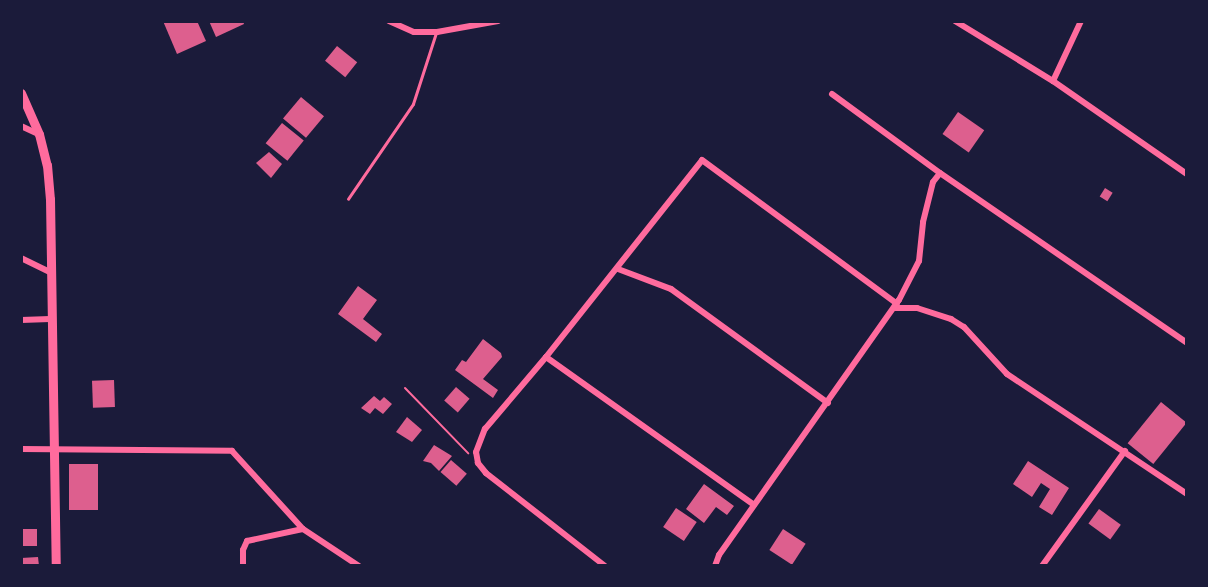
<!DOCTYPE html>
<style>
body{margin:0}
#map{position:relative;width:1208px;height:587px;overflow:hidden;background:#1b1b3a;font-family:Arial,sans-serif}
div>[style]{position:absolute}
[style*='--x']{left:calc(var(--x)*1px);top:calc(var(--y)*1px);width:calc(var(--w)*1px);rotate:calc(var(--a)*1deg)}
.building>*{inset:0;background:#dd5f8e;transform-origin:0 0}
.path>*{height:2px;margin:-1px;padding:0 1px;transform-origin:1px;border-radius:1px;background:#ff6b9d}
.service>*{height:2.5px;margin:-1.25px;padding:0 1.25px;transform-origin:1.25px;border-radius:1.25px;background:#ff6b9d}
.minor>*{height:6px;margin:-3px;padding:0 3px;transform-origin:3px;border-radius:3px;background:#ff6b9d}
.secondary>*{height:9px;margin:-4.5px;padding:0 4.5px;transform-origin:4.5px;border-radius:4.5px;background:#ff6b9d}
span{translate:-50% -50%;white-space:nowrap;text-align:center;line-height:1.15;-webkit-text-stroke:5px #1b1b3a;paint-order:stroke}
.frame{position:absolute;inset:0;border:23px solid #1b1b3a;pointer-events:none}
</style>
<div id="map">
<div class="building">
<div style="clip-path:polygon(163px 21px,197px 21px,206px 41px,177px 54px)"></div>
<div style="clip-path:polygon(209px 21px,243px 21px,244px 24px,216px 37px)"></div>
<div style="left:337px;top:46px;width:26px;height:19px;rotate:39deg"></div>
<div style="left:301px;top:97px;width:30px;height:28px;rotate:40deg"></div>
<div style="left:958px;top:112px;width:32px;height:27px;rotate:35deg"></div>
<div style="left:282px;top:123px;width:28px;height:26px;rotate:39deg"></div>
<div style="clip-path:polygon(269px 152px,282px 164px,271px 178px,256px 163px)"></div>
<div style="left:1105px;top:188px;width:9px;height:10px;rotate:32deg"></div>
<div style="clip-path:polygon(358px 286px,377px 300px,363px 319px,382px 334px,376px 342px,338px 314px)"></div>
<div style="clip-path:polygon(483px 339px,501px 353px,502px 357px,483px 379px,498px 390px,493px 398px,455px 370px,462px 360px,466px 362px)"></div>
<div style="left:114px;top:380px;width:27px;height:22px;rotate:88deg"></div>
<div style="left:456px;top:387px;width:18px;height:18px;rotate:41deg"></div>
<div style="clip-path:polygon(374px 396px,380px 401px,384px 397px,392px 404px,383px 414px,375px 408px,370px 414px,361px 408px)"></div>
<div style="left:1161px;top:402px;width:33px;height:53px;rotate:39deg"></div>
<div style="clip-path:polygon(407px 417px,422px 430px,412px 442px,396px 432px)"></div>
<div style="clip-path:polygon(434px 445px,452px 456px,439px 471px,431px 463px,423px 461px)"></div>
<div style="left:451px;top:460px;width:21px;height:16px;rotate:41deg"></div>
<div style="clip-path:polygon(1028px 461px,1069px 488px,1052px 515px,1039px 507px,1050px 489px,1041px 483px,1032px 497px,1013px 484px)"></div>
<div style="left:69px;top:464px;width:29px;height:46px"></div>
<div style="clip-path:polygon(704px 484px,734px 506px,727px 515px,716px 507px,704px 523px,686px 509px)"></div>
<div style="left:676px;top:508px;width:25px;height:23px;rotate:34deg"></div>
<div style="left:1099px;top:509px;width:27px;height:18px;rotate:36deg"></div>
<div style="left:21px;top:529px;width:16px;height:17px"></div>
<div style="left:783px;top:529px;width:27px;height:25px;rotate:33deg"></div>
<div style="clip-path:polygon(38px 557px,39px 566px,21px 566px,21px 558px)"></div>
</div>
<div class="path">
<div style="--x:405;--y:388;--w:91;--a:45.9"></div>
</div>
<div class="service">
<div style="--x:348;--y:199;--w:115;--a:-55.6"></div>
<div style="--x:413;--y:104;--w:75;--a:-72.1"></div>
</div>
<div class="minor">
<div style="--x:389;--y:21;--w:27;--a:24"></div>
<div style="--x:414;--y:32;--w:23;--a:0"></div>
<div style="--x:437;--y:32;--w:62;--a:-10.2"></div>
<div style="--x:955;--y:21;--w:115;--a:31.5"></div>
<div style="--x:1053;--y:81;--w:163;--a:34.8"></div>
<div style="--x:1053;--y:81;--w:66;--a:-65"></div>
<div style="--x:832;--y:94;--w:134;--a:36.2"></div>
<div style="--x:940;--y:173;--w:300;--a:34.5"></div>
<div style="--x:21;--y:126;--w:19;--a:25"></div>
<div style="--x:21;--y:258;--w:32;--a:26"></div>
<div style="--x:618;--y:269;--w:57;--a:20.7"></div>
<div style="--x:671;--y:289;--w:194;--a:36"></div>
<div style="--x:894;--y:308;--w:23;--a:0"></div>
<div style="--x:917;--y:308;--w:36;--a:18"></div>
<div style="--x:951;--y:319;--w:15;--a:32"></div>
<div style="--x:964;--y:327;--w:64;--a:47.5"></div>
<div style="--x:1007;--y:374;--w:216;--a:33.7"></div>
<div style="--x:21;--y:320;--w:29;--a:-2"></div>
<div style="--x:546;--y:357;--w:251;--a:-51.6"></div>
<div style="--x:702;--y:160;--w:242;--a:36.4"></div>
<div style="--x:21;--y:449;--w:211;--a:0.5"></div>
<div style="--x:232;--y:451;--w:105;--a:47.7"></div>
<div style="--x:303;--y:529;--w:67;--a:33.5"></div>
<div style="--x:243;--y:566;--w:16;--a:-90"></div>
<div style="--x:243;--y:550;--w:10;--a:-66"></div>
<div style="--x:247;--y:541;--w:57;--a:-12.1"></div>
<div style="--x:605;--y:566;--w:151;--a:-142"></div>
<div style="--x:486;--y:473;--w:13;--a:-129"></div>
<div style="--x:478;--y:463;--w:11;--a:-100"></div>
<div style="--x:476;--y:452;--w:25;--a:-69"></div>
<div style="--x:485;--y:429;--w:94;--a:-49.7"></div>
<div style="--x:546;--y:357;--w:255;--a:35.4"></div>
<div style="--x:715;--y:566;--w:12;--a:-70"></div>
<div style="--x:719;--y:555;--w:312;--a:-54.8"></div>
<div style="--x:899;--y:300;--w:44;--a:-62.9"></div>
<div style="--x:919;--y:261;--w:39;--a:-84"></div>
<div style="--x:923;--y:222;--w:41;--a:-76"></div>
<div style="--x:933;--y:182;--w:11;--a:-52"></div>
<div style="--x:1042;--y:566;--w:142;--a:-54.2"></div>
</div>
<div class="secondary">
<div style="--x:21;--y:93;--w:45;--a:66.3"></div>
<div style="--x:39;--y:134;--w:32;--a:76"></div>
<div style="--x:47;--y:165;--w:34;--a:85"></div>
<div style="--x:50;--y:199;--w:367;--a:89.1"></div>
</div>
<div class="frame"></div>
</div>
